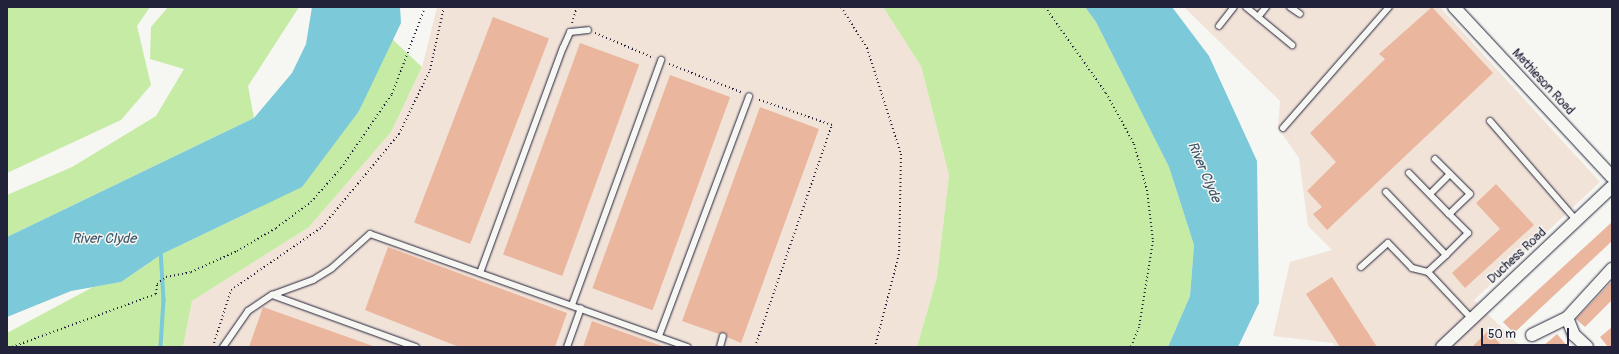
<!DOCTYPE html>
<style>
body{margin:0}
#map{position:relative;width:1619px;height:354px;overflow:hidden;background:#f6f6f2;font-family:Pangolin,sans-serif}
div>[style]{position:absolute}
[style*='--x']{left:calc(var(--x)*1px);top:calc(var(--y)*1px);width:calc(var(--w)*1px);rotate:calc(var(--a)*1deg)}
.built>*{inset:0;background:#f2e3d9}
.green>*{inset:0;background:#c6eba5}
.water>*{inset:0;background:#7bc9d9}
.stream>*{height:3.5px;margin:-1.75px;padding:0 1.75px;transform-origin:1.75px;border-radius:1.75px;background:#7bc9d9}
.building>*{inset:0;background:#eab69e;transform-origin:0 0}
.path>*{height:2px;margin-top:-1px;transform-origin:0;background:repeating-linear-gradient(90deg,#22223b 0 1px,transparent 0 4px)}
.roads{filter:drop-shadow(0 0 1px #22223b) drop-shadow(0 0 1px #22223b)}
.lane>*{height:6px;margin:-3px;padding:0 3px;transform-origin:3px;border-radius:3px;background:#f6f6f2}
.street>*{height:12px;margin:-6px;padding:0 6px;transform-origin:6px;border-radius:6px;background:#f6f6f2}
span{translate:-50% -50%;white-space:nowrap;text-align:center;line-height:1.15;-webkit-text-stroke:3px #f6f6f2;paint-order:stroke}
.street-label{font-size:13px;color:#22223b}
.water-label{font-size:14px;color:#3d546a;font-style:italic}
.frame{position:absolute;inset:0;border:8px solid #22223b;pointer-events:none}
.scale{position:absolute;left:1481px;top:328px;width:88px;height:18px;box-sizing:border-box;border:2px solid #22223b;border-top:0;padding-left:5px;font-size:12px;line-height:14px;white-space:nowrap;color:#22223b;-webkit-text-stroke:3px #f6f6f2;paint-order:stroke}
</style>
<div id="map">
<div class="built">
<div style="clip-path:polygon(437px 7px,883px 7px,921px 66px,949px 175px,937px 277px,917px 347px,183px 347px,192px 301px,309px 227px,391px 132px,422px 67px)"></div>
<div style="clip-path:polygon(1184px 7px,1440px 7px,1600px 182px,1474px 300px,1521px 347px,1335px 347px,1333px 343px,1273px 336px,1290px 262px,1332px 250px,1308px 226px,1299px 158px,1278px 128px,1280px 101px)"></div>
</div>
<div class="green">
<div style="clip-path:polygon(7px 7px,150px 7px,137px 26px,151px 85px,121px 120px,7px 173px)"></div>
<div style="clip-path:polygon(168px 7px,299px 7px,248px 86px,254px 118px,7px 237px,7px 195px,72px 167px,156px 116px,184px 69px,150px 59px,151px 27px)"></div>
<div style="clip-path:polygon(883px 7px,1085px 7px,1096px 22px,1169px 167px,1194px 245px,1190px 296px,1168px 347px,917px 347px,937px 277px,949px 175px,921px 66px)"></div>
<div style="clip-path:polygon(391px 38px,422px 67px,391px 132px,309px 227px,192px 301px,183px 347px,7px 347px,7px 333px,93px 287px,121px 282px,162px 254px,260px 207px,359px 111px)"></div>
</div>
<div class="water">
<div style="clip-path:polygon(312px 7px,400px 7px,401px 23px,359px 111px,302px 187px,162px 254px,121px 282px,71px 291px,7px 317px,7px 237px,254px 118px,292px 73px,306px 44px)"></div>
<div style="clip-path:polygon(1085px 7px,1172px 7px,1209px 56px,1257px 161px,1259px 303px,1238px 347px,1168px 347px,1190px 296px,1194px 245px,1169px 167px,1096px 22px)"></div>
</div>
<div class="stream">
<div style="--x:161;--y:251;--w:49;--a:86.5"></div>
<div style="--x:164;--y:300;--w:47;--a:93.7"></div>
</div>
<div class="building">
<div style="clip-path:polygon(1432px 7px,1493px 73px,1327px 230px,1313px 214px,1322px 207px,1307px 191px,1336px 162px,1310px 133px,1385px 59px,1379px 54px)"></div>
<div style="left:493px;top:17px;width:60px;height:220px;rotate:21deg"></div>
<div style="left:580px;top:43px;width:63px;height:225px;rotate:20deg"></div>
<div style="left:670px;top:75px;width:64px;height:227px;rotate:20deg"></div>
<div style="clip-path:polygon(760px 107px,819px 129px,741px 343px,727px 337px,725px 332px,719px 334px,682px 321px)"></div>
<div style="clip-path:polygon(1496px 184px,1534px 225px,1465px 288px,1452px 273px,1500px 229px,1476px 203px)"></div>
<div style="clip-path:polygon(1612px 222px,1612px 241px,1514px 333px,1503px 322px)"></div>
<div style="clip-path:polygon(388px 247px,567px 313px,555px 347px,459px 347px,365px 310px)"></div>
<div style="clip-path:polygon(1332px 277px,1377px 347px,1340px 347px,1306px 294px)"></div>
<div style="clip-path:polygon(1612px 281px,1612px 300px,1585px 327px,1576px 319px)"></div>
<div style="clip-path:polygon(263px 307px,373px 346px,373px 347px,249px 347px)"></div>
<div style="clip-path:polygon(592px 321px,662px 346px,662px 347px,583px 347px)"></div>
<div style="clip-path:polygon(1612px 327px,1612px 347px,1608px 347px,1600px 337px)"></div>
<div style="clip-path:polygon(1488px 331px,1503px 347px,1472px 347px)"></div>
<div style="clip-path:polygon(1557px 334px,1568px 347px,1542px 347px)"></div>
</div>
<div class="path">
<div style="--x:841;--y:7;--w:49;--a:57.6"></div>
<div style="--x:867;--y:48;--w:111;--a:72.2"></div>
<div style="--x:901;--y:154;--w:100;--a:91.1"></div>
<div style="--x:899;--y:254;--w:96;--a:104.5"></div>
<div style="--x:1045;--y:7;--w:105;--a:54.7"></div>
<div style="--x:1106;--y:93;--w:58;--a:61.2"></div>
<div style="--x:1134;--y:144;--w:48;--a:74.2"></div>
<div style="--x:1147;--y:190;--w:51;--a:83.3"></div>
<div style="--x:1153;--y:241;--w:87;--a:99.2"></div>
<div style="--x:1139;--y:327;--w:22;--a:112"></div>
<div style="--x:572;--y:23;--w:17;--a:-73"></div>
<div style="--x:595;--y:33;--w:64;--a:23"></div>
<div style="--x:669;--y:64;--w:77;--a:21.3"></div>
<div style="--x:214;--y:343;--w:56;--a:-72.2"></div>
<div style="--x:231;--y:290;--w:111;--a:-34.7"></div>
<div style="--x:322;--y:227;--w:121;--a:-50.4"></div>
<div style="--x:399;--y:134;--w:71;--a:-64.2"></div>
<div style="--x:430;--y:70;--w:65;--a:-77.5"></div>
<div style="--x:12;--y:347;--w:153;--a:-20.2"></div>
<div style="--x:156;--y:294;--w:10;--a:-84"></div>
<div style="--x:157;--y:284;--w:11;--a:-38"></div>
<div style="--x:166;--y:277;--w:25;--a:-11"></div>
<div style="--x:191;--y:272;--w:51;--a:-24.5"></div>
<div style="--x:237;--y:251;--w:45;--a:-30.5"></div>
<div style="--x:276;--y:228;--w:44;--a:-36.6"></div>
<div style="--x:311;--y:202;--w:45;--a:-48.6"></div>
<div style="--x:341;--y:168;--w:90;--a:-55.4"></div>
<div style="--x:392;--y:94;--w:93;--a:-69.2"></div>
<div style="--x:755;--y:347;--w:235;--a:-70.9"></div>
<div style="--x:832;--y:125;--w:79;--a:-160.9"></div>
</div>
<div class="roads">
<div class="lane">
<div style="--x:1246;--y:7;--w:60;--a:39.6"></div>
<div style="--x:1290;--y:7;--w:12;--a:35"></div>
<div style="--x:1258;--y:17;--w:13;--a:-51"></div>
<div style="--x:1219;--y:26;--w:24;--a:-52"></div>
<div style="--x:1490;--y:121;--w:131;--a:49"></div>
<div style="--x:1283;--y:128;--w:161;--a:-48.8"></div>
<div style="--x:1435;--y:159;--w:49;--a:45"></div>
<div style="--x:1470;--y:194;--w:29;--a:136"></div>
<div style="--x:1449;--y:214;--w:27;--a:45"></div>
<div style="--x:1468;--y:233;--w:31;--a:135"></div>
<div style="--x:1409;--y:173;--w:57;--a:45.7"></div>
<div style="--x:1386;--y:192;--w:87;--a:46.4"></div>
<div style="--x:1446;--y:255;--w:25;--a:137"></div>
<div style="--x:1428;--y:272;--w:63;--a:46.9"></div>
<div style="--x:1430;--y:194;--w:28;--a:-45"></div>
<div style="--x:1361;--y:267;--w:36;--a:-42"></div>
<div style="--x:1388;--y:243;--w:35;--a:46"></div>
<div style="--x:1412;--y:268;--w:16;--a:14"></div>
<div style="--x:480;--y:273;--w:240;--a:-69.8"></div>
<div style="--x:563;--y:48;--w:17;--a:-66"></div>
<div style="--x:570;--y:32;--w:18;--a:-6"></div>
<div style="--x:272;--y:295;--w:153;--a:19.9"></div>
<div style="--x:572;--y:305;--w:261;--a:-70"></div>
<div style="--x:659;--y:336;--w:256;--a:-69.4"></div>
<div style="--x:223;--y:347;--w:44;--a:-55.2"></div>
<div style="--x:248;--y:311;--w:29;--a:-34"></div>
<div style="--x:272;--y:295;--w:44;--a:-20.1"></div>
<div style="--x:313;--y:280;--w:22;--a:-32"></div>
<div style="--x:332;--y:268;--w:51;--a:-41.8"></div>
<div style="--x:370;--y:234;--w:337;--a:19.6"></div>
<div style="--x:567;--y:347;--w:41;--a:-70.3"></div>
<div style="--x:720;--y:347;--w:11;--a:-75"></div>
</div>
<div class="street">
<div style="--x:1454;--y:7;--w:232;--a:47.1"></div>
<div style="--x:1532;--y:335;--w:39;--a:-26"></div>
<div style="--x:1442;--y:347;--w:233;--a:-43.3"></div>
<div style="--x:1587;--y:347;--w:18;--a:-137"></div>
<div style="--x:1574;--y:335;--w:18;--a:-112"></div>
<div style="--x:1567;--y:318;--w:67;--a:-47.4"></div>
</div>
</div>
<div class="street-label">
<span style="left:1543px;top:82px;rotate:47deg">Mathieson Road</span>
<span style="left:1517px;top:256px;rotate:-43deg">Duchess Road</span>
</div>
<div class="water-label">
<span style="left:1204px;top:172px;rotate:67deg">River Clyde</span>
<span style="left:104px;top:239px">River Clyde</span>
</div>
<div class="frame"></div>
<div class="scale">50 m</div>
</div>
